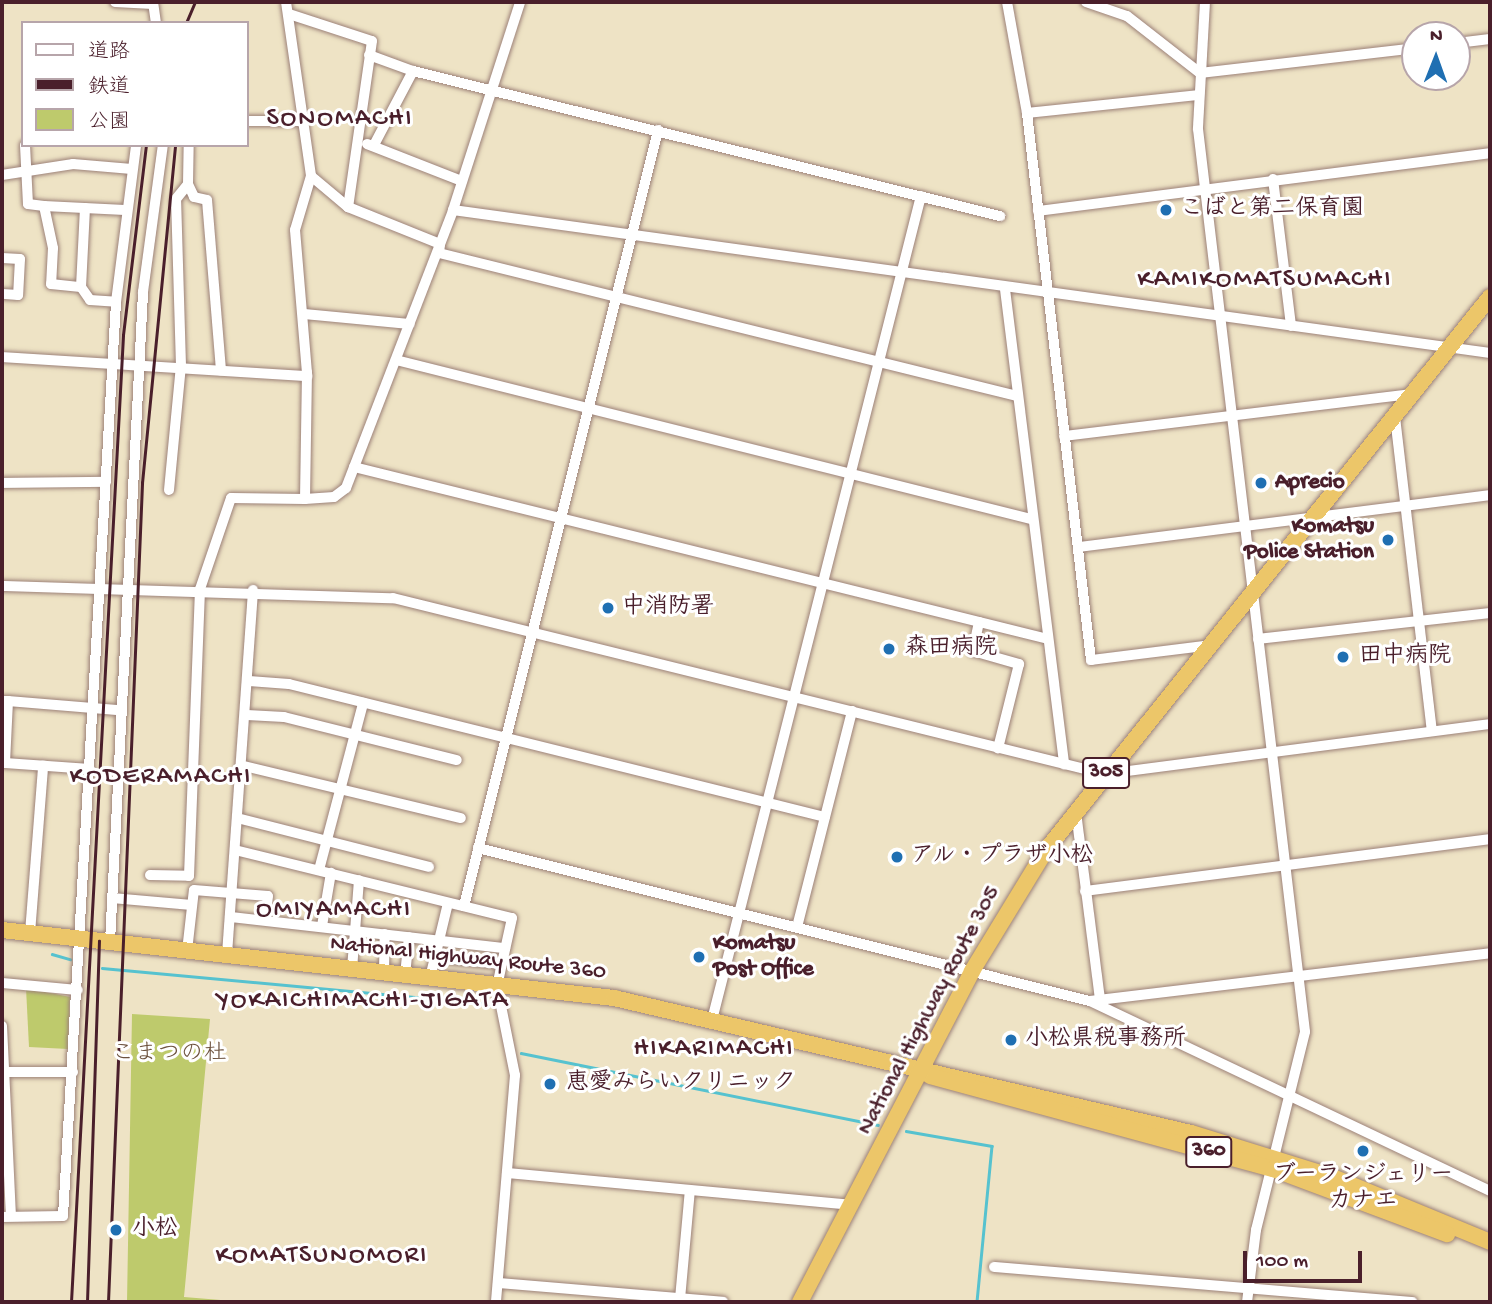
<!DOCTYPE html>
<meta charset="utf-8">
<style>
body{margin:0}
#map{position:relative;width:1492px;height:1304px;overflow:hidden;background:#eee3c5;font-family:"Gochi Hand","Klee One",sans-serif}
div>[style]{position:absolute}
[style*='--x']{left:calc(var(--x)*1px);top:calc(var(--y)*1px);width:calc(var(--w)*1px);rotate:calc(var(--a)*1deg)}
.green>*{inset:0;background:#beca6c}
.stream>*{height:2.5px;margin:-1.25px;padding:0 1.25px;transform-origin:1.25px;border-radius:1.25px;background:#56c2cf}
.roads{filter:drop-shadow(0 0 2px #9c8178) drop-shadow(0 0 2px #9c8178)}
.minor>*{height:10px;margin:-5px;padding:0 5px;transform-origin:5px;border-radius:5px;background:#fff}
.highway>*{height:16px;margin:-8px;padding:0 8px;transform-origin:8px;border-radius:8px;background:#ecc669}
.rail>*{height:2.5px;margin:-1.25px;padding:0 1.25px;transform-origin:1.25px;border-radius:1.25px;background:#4a1f2b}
.dots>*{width:19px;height:19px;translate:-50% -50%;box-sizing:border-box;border:4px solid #fff;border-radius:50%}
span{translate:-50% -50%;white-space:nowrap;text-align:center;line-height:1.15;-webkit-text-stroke:6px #fff;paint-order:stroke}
.shield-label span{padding:2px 5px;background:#fff;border:2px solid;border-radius:5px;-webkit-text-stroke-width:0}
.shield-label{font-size:21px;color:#4a1f2b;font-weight:700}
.poi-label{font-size:23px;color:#4a1f2b;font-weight:700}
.left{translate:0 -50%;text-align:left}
.right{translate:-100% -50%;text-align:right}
.street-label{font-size:23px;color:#4a1f2b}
.park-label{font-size:23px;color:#6d523e}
.quarter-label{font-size:26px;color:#4a1f2b;letter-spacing:2px}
.frame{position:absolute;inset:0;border:4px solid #4a1f2b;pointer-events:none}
.legend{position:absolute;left:21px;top:21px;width:228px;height:126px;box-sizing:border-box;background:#fff;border:2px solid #b7a5aa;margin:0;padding:9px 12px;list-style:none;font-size:21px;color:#4a1f2b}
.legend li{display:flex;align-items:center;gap:14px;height:35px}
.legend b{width:35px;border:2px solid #b7a5aa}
.north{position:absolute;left:1401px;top:21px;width:70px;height:70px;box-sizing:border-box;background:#fff;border:2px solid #b7a5aa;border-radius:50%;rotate:1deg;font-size:19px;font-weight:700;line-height:28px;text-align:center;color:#4a1f2b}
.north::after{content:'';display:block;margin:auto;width:24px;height:32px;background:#1f6fb2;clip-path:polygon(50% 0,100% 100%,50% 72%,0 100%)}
.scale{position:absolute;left:1243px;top:1251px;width:119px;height:32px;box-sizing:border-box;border:4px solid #4a1f2b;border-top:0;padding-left:9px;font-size:21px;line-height:24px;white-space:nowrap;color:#4a1f2b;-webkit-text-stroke:5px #fff;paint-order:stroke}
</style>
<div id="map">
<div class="green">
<div style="clip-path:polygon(26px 988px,70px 997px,68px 1049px,29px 1047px)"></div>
<div style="clip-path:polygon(132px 1014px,210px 1019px,184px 1297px,245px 1302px,127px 1302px)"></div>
</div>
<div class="stream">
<div style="--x:52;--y:954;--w:19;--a:16"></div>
<div style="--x:102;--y:968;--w:389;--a:5.3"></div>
<div style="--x:521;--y:1053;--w:364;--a:11.4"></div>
<div style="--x:906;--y:1131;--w:87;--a:9.9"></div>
<div style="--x:992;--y:1146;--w:157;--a:95.5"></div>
</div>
<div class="roads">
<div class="minor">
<div style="--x:115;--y:2;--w:38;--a:3"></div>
<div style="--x:153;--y:2;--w:21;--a:82"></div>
<div style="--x:286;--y:2;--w:176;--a:81.8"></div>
<div style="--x:311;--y:176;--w:56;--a:106.5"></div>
<div style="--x:295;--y:230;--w:143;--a:85.2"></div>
<div style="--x:307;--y:372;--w:127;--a:90.9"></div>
<div style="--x:1007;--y:2;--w:113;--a:79.8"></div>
<div style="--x:1027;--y:113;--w:551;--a:83.33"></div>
<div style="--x:1091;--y:660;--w:121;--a:-7.1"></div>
<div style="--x:1086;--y:2;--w:43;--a:18.9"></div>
<div style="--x:1127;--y:16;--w:93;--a:38"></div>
<div style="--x:1200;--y:73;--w:216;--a:-6.6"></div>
<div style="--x:1205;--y:2;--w:127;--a:93.2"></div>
<div style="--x:1198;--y:129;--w:909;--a:83.24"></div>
<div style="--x:1305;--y:1032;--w:204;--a:103.9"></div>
<div style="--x:1256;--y:1230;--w:73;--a:97.1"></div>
<div style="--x:289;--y:14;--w:87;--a:18"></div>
<div style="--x:372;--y:41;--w:168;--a:98.2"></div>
<div style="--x:1457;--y:43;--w:33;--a:-7"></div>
<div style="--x:369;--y:55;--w:47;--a:20"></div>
<div style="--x:1027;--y:113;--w:171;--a:-6"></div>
<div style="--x:247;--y:121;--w:54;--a:0"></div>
<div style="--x:367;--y:144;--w:102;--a:21.3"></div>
<div style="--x:25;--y:145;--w:59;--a:87.1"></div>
<div style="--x:28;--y:204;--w:16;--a:7"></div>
<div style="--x:44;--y:206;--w:43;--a:77.9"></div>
<div style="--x:53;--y:248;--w:36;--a:93"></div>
<div style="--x:51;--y:284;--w:30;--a:6"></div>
<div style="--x:81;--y:287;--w:16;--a:55"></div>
<div style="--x:90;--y:300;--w:26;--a:4"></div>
<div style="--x:116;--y:302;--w:158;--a:-82.7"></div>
<div style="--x:374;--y:145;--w:84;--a:-62.2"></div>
<div style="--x:413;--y:71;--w:605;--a:13.88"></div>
<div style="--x:2;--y:175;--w:72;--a:-8.8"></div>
<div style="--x:73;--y:164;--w:59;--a:4.8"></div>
<div style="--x:311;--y:176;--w:48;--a:40"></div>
<div style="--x:348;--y:207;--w:99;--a:21.9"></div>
<div style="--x:440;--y:244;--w:9;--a:96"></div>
<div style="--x:439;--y:253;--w:595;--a:13.9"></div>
<div style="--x:1273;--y:179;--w:148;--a:83"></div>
<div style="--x:188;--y:184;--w:14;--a:65"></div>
<div style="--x:194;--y:197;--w:13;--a:13"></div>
<div style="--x:207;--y:200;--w:171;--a:85.3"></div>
<div style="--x:44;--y:206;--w:81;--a:2.8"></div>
<div style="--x:453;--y:210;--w:1047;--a:7.85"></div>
<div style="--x:1038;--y:211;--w:456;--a:-7.3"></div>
<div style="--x:2;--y:258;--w:18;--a:3"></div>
<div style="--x:20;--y:259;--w:36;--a:93"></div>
<div style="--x:18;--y:295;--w:16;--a:-176"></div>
<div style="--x:81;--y:287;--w:79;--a:-87.1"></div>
<div style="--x:1005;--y:289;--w:479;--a:82.9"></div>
<div style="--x:304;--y:314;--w:106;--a:5.4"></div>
<div style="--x:2;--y:357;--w:306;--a:3.6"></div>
<div style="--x:396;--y:360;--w:655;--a:14.06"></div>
<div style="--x:1395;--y:417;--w:316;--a:83.3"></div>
<div style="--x:1064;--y:436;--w:350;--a:-6.9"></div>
<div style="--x:354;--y:467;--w:715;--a:13.92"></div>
<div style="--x:2;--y:483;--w:104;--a:-0.6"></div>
<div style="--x:169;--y:490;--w:125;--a:-84.5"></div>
<div style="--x:181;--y:366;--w:167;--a:-91.7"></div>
<div style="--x:176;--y:199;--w:19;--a:-51"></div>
<div style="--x:188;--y:184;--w:39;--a:-89"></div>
<div style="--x:1079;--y:547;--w:414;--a:-7.2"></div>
<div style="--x:2;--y:586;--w:391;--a:1.8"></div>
<div style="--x:393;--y:598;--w:733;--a:13.88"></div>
<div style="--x:1105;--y:774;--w:388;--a:-7.4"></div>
<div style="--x:979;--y:622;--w:30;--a:102"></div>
<div style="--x:973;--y:651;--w:48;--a:15.8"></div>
<div style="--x:1019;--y:664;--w:87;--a:104"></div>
<div style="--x:1258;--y:639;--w:233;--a:-6.4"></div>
<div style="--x:249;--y:681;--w:40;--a:4.3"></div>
<div style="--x:289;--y:684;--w:552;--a:13.94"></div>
<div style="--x:2;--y:701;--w:6;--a:0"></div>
<div style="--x:8;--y:701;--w:62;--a:92.8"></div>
<div style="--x:5;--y:763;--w:85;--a:4"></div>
<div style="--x:8;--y:701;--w:109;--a:4.7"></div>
<div style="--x:247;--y:715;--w:37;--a:3"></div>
<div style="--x:284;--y:717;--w:178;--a:14"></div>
<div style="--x:244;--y:766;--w:223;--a:13.5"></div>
<div style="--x:1076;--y:812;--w:189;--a:82.7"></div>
<div style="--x:241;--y:819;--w:194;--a:14.3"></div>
<div style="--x:478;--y:848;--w:631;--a:14.04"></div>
<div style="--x:1090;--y:1001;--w:443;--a:25.4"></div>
<div style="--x:239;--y:851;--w:281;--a:13.8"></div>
<div style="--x:512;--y:918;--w:70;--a:102.4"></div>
<div style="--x:497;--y:986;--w:91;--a:78.6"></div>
<div style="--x:515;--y:1075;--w:228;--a:94.8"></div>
<div style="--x:319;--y:870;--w:173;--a:-75.2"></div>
<div style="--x:150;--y:875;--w:39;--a:1"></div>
<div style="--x:189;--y:876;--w:287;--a:-87.8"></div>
<div style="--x:200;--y:589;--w:96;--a:-71.2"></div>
<div style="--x:231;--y:498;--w:74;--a:0.8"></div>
<div style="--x:305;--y:499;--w:29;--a:-4"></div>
<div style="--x:334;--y:497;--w:15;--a:-37"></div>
<div style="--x:346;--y:488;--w:298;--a:-68.9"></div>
<div style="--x:453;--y:210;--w:219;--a:-72.1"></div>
<div style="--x:1085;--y:891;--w:408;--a:-7.3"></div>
<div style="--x:112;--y:898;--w:80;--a:5"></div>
<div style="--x:464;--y:906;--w:800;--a:-75.96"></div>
<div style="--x:231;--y:917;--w:276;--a:6.5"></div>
<div style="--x:322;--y:926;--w:54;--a:-80.4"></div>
<div style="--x:797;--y:927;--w:223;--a:-75.7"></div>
<div style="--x:30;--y:933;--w:168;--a:-85.5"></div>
<div style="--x:110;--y:942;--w:651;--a:-87.09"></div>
<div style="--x:143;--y:292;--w:148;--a:-82.3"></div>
<div style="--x:187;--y:951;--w:61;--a:-83.5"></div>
<div style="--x:194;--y:890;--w:74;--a:4.6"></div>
<div style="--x:268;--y:896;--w:24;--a:97"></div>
<div style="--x:227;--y:954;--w:365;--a:-85.9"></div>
<div style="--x:434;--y:957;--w:68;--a:5.9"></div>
<div style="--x:352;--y:969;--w:89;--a:-85.5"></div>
<div style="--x:384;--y:973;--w:39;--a:-89"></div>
<div style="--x:405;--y:975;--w:38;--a:-84"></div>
<div style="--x:430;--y:978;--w:77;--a:-76.5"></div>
<div style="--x:2;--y:983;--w:76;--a:5.3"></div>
<div style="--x:1090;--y:1001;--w:403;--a:-6.8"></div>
<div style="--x:712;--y:1020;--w:850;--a:-75.77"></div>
<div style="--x:2;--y:1026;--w:190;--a:87.3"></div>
<div style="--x:2;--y:1072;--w:71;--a:0"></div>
<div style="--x:507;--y:1173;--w:345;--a:5.3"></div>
<div style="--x:2;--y:1217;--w:61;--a:-0.9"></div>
<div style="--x:63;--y:1216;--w:916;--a:-86.68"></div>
<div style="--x:994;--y:1267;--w:420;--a:4.8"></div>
<div style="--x:498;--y:1283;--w:226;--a:4.8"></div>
<div style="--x:680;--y:1299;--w:109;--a:-84.8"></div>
</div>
<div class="highway">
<div style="--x:2;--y:930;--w:616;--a:6.34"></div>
<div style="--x:614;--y:998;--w:593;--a:13.17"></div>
<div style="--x:1191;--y:1133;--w:145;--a:17.2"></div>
<div style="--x:1330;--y:1176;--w:173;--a:22.4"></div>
<div style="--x:930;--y:1076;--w:355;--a:15.2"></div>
<div style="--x:1273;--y:1169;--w:186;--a:20.5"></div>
<div style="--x:800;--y:1302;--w:373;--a:-62.5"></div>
<div style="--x:972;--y:971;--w:142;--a:-58.6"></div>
<div style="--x:1046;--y:850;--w:709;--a:-51.24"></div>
</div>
</div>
<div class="rail">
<div style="--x:186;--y:23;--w:23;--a:-67"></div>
<div style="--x:71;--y:1302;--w:968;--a:-86.92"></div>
<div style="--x:123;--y:335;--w:191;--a:-83.1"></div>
<div style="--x:87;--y:1302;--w:361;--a:-88.1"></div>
<div style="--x:108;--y:1302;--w:820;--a:-87.62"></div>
<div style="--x:142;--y:483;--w:340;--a:-84.4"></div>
</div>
<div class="dots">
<div style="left:1166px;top:210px;background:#1f6fb2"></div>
<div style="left:1261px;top:483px;background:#1f6fb2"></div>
<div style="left:1388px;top:540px;background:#1f6fb2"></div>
<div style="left:608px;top:608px;background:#1f6fb2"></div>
<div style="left:889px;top:649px;background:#1f6fb2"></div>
<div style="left:1343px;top:657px;background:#1f6fb2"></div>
<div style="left:897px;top:857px;background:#1f6fb2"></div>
<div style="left:699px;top:957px;background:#1f6fb2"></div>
<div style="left:1011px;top:1040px;background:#1f6fb2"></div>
<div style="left:550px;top:1084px;background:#1f6fb2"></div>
<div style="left:1363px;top:1151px;background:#1f6fb2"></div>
<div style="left:116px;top:1230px;background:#1f6fb2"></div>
</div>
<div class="shield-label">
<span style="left:1106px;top:773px">305</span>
<span style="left:1209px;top:1152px">360</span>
</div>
<div class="poi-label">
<span class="left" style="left:1180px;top:210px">こばと第二保育園</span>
<span class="left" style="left:1275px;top:483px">Aprecio</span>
<span class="right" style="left:1374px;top:540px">Komatsu<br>Police Station</span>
<span class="left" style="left:622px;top:608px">中消防署</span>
<span class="left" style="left:905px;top:649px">森田病院</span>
<span class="left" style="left:1359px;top:657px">田中病院</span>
<span class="left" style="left:911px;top:857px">アル・プラザ小松</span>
<span class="left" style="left:713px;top:957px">Komatsu<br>Post Office</span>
<span class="left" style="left:1025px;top:1040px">小松県税事務所</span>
<span class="left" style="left:566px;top:1084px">恵愛みらいクリニック</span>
<span style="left:1363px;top:1189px">ブーランジェリー<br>カナエ</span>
<span class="left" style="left:132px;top:1230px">小松</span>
</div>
<div class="street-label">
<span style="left:468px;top:959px;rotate:6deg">National Highway Route 360</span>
<span style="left:930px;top:1011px;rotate:-62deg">National Highway Route 305</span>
</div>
<div class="park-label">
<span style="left:169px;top:1055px">こまつの杜</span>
</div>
<div class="quarter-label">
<span style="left:340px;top:120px">SONOMACHI</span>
<span style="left:1265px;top:281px">KAMIKOMATSUMACHI</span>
<span style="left:161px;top:778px">KODERAMACHI</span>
<span style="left:334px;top:911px">OMIYAMACHI</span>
<span style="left:363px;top:1002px">YOKAICHIMACHI-JIGATA</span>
<span style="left:714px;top:1050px">HIKARIMACHI</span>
<span style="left:322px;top:1257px">KOMATSUNOMORI</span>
</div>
<div class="frame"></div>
<ul class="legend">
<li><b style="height:9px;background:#fff"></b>道路</li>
<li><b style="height:9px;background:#4a1f2b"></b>鉄道</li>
<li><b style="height:19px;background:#beca6c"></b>公園</li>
</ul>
<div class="north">N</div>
<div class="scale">100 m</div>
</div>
